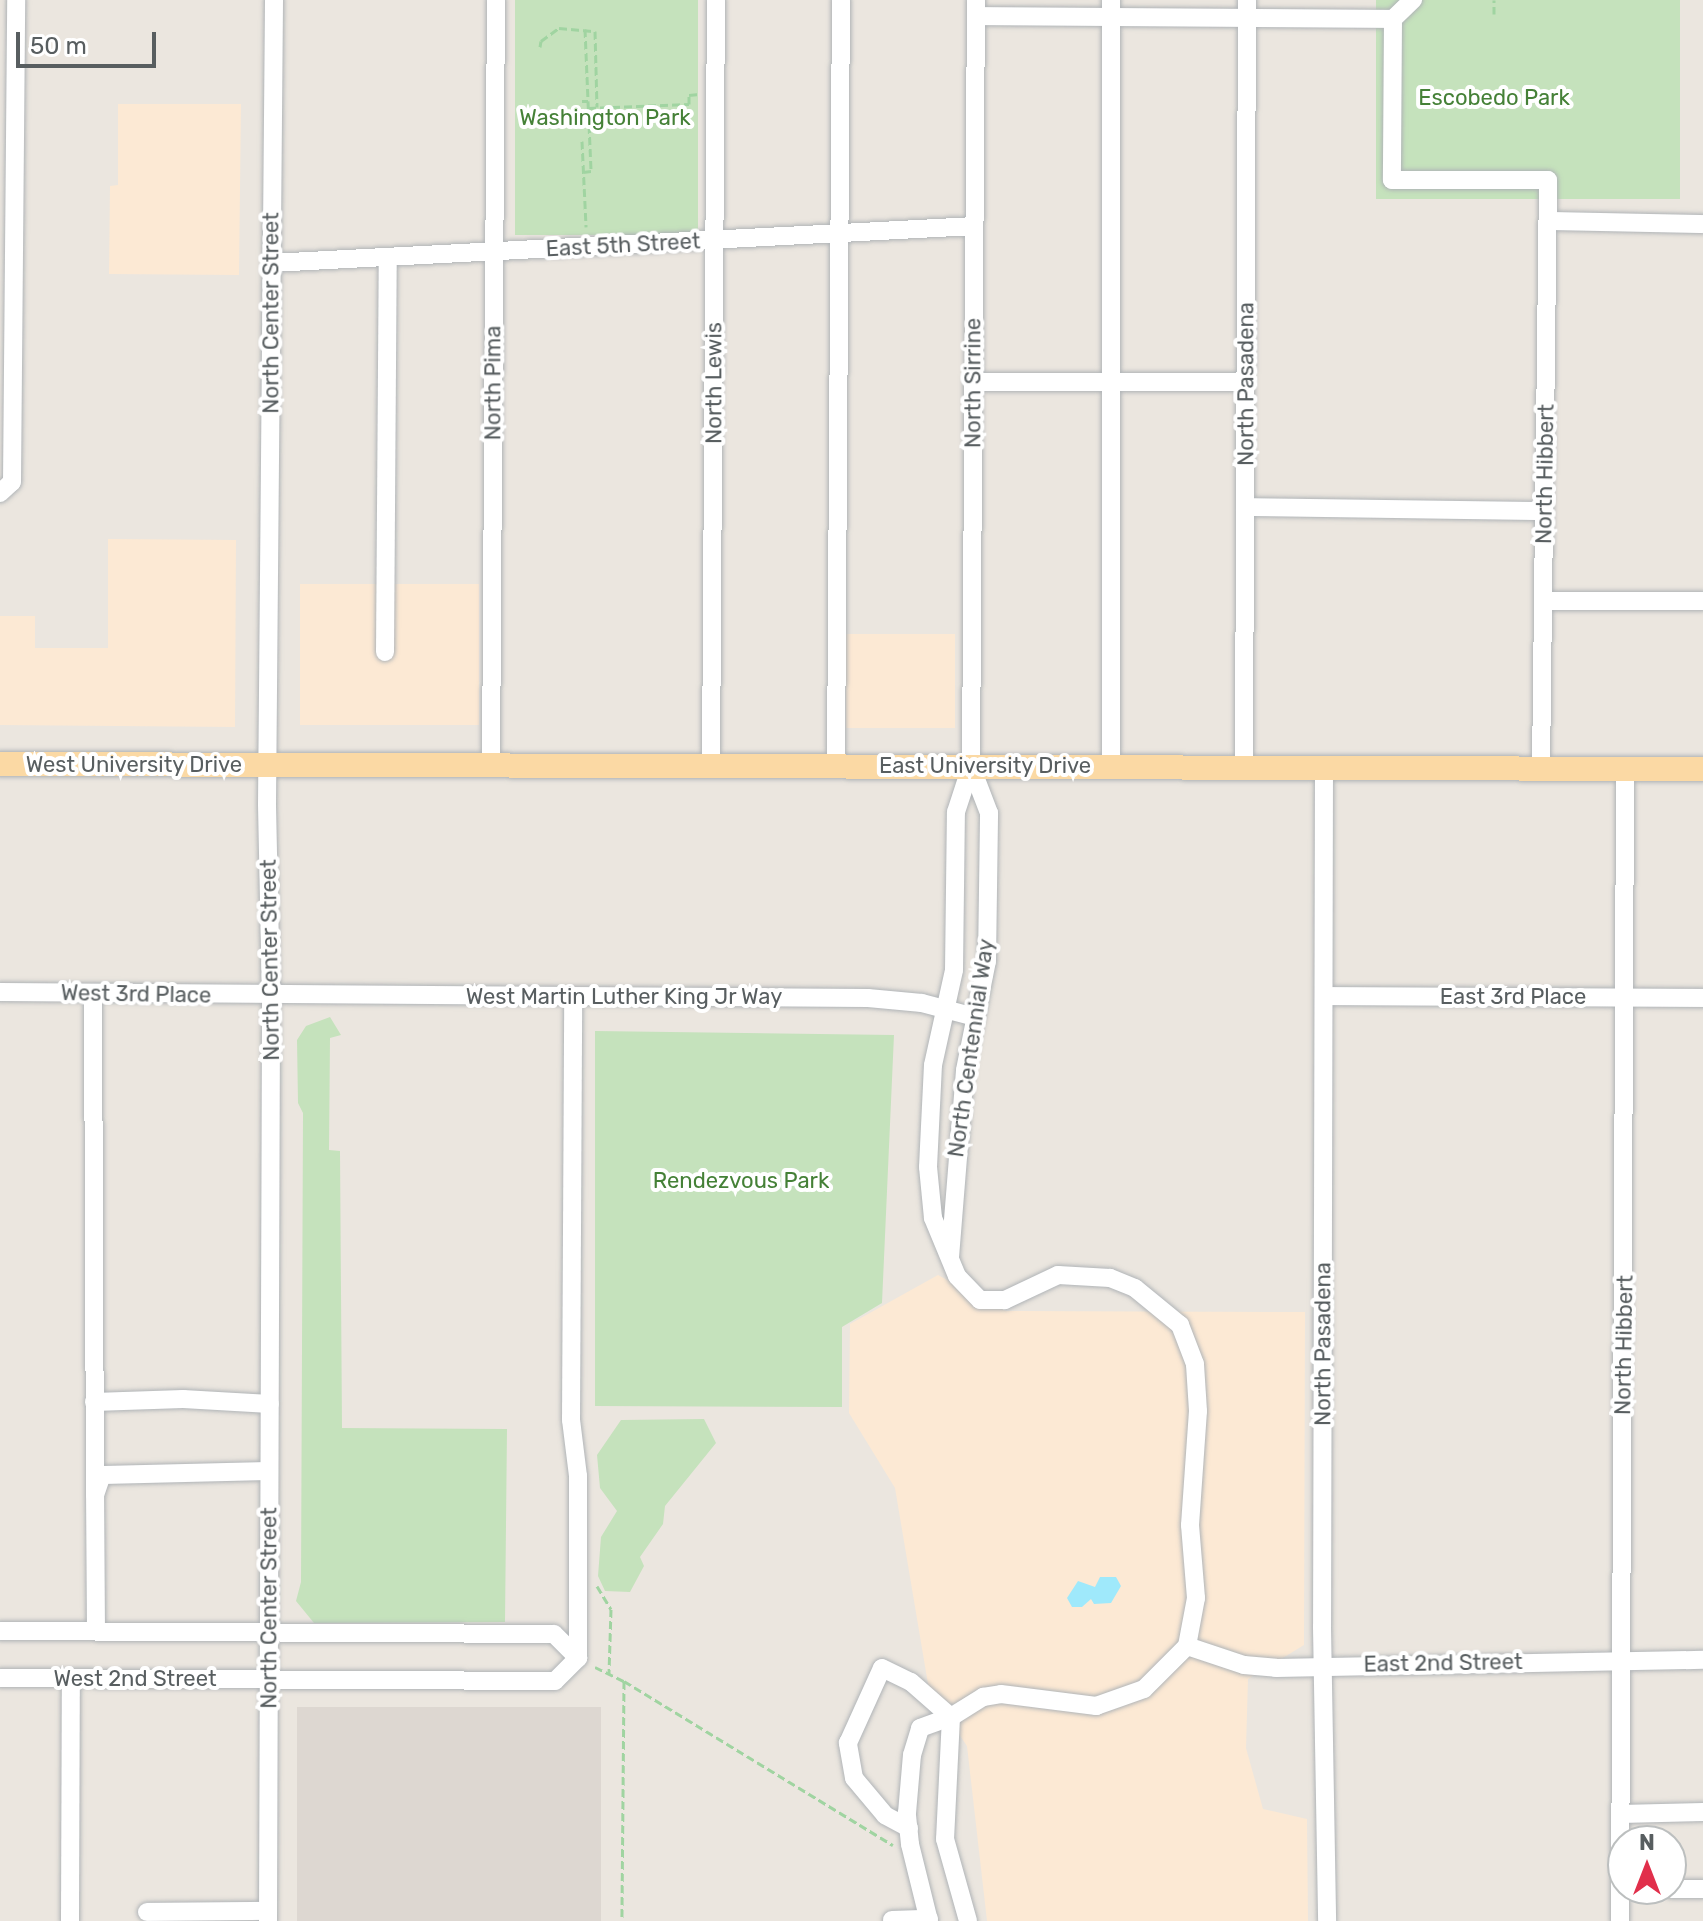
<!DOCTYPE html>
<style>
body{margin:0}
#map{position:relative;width:1703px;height:1921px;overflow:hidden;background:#ebe6df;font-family:Rubik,sans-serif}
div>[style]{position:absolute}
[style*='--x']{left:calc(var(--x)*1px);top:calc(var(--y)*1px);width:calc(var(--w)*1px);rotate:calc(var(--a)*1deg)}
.commercial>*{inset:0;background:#fce9d4;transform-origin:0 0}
.education>*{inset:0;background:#ddd7d1;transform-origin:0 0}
.green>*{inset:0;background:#c5e2bc;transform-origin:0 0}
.water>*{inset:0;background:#9fe9fb}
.path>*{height:3px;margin-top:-1.5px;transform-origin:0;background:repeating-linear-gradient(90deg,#a0d4a1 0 8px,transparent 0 12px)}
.roads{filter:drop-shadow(0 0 2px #b0b4b7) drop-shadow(0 0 2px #b0b4b7)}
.minor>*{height:18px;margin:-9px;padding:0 9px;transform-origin:9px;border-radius:9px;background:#fff}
.major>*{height:24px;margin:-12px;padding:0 12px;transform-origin:12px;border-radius:12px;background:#fbd9a4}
span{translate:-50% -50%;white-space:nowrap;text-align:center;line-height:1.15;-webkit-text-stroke:8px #fff;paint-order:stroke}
.park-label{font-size:22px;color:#458137}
.street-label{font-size:22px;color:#585e60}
.north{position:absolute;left:1607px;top:1825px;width:80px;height:80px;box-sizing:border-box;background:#fff;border:2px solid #bcbfbf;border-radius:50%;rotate:0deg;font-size:22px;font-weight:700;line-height:32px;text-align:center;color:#585e60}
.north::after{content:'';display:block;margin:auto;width:28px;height:36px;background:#e12f4b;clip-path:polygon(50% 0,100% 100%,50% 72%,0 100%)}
.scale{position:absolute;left:16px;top:32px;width:140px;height:36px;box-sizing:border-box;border:4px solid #585e60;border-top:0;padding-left:10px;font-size:24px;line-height:28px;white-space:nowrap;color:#585e60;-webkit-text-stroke:6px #fff;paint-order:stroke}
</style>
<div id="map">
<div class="commercial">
<div style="clip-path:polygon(118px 104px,241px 104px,239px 275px,109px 274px,110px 186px,118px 185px)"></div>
<div style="clip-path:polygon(108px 539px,236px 540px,235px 727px,0 725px,0 616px,35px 616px,35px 648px,108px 648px)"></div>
<div style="left:300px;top:584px;width:179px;height:141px"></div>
<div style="left:846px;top:634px;width:109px;height:94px"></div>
<div style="clip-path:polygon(938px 1275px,1006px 1311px,1305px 1312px,1304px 1645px,1248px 1679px,1246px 1748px,1263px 1809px,1307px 1819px,1308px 1921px,987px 1921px,967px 1746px,929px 1690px,895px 1488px,849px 1413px,850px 1324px)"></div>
</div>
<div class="education">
<div style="left:297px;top:1707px;width:304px;height:214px"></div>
</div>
<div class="green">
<div style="left:515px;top:0;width:183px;height:235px"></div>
<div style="left:1376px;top:0;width:304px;height:199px"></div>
<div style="clip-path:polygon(330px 1017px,341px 1035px,330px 1038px,329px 1150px,340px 1151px,342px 1428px,507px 1429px,505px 1622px,314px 1623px,296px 1601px,301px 1582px,303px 1113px,298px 1103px,297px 1040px,306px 1026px)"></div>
<div style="clip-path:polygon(595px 1031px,894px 1035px,882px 1303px,842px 1327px,842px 1407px,595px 1406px)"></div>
<div style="clip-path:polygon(704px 1419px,716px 1443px,665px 1506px,663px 1524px,640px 1557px,644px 1566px,630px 1592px,605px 1591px,598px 1576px,601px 1537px,617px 1511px,600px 1488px,597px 1455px,621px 1420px)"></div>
</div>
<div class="water">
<div style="clip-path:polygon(1100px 1577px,1116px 1577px,1121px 1586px,1111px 1603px,1094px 1604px,1091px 1599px,1082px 1607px,1072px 1607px,1067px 1598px,1078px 1581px,1095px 1587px)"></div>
</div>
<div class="path">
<div style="--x:1494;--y:14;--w:14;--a:-90"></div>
<div style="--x:585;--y:29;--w:72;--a:87.6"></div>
<div style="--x:540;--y:47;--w:6;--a:-81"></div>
<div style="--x:541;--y:41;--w:22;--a:-36"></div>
<div style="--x:559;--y:28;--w:36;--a:5"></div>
<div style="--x:595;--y:31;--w:76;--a:88.5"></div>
<div style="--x:582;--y:101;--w:6;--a:0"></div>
<div style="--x:588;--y:101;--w:70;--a:87.5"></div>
<div style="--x:591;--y:171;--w:8;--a:173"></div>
<div style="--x:588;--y:108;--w:101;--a:-2.3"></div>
<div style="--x:689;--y:104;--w:9;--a:-90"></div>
<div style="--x:689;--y:95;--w:10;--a:-6"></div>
<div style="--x:582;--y:141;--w:86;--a:87.3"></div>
<div style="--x:597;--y:1586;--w:27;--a:59"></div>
<div style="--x:611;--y:1609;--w:65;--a:91.8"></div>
<div style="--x:595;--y:1667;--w:32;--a:26"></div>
<div style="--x:624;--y:1681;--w:240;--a:90.5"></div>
<div style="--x:624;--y:1681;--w:315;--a:31.4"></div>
</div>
<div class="roads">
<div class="minor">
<div style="--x:1111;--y:0;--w:767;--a:90"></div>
<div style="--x:976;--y:16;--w:417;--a:0.4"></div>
<div style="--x:1393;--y:19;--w:161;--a:90.4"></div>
<div style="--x:1392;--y:180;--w:156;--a:0"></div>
<div style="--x:1548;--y:180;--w:588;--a:90.68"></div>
<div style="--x:1393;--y:19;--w:28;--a:-44"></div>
<div style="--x:1548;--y:221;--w:155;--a:1.1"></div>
<div style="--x:271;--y:263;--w:704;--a:-3.01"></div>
<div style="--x:973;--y:382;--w:272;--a:0"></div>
<div style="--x:0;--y:493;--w:16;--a:-43"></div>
<div style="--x:12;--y:482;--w:482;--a:-89.5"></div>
<div style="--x:1245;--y:507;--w:299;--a:0.8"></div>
<div style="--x:1543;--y:601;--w:160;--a:0"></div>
<div style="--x:385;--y:652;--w:395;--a:-89.6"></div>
<div style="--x:491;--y:765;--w:765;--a:-89.63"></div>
<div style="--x:711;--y:765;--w:765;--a:-89.63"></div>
<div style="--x:836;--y:765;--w:765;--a:-89.63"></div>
<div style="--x:1244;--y:768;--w:768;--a:-89.78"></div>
<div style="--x:1324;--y:768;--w:859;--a:90.13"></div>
<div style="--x:1322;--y:1627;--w:294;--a:89"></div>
<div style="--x:0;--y:992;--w:868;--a:0.4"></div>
<div style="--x:868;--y:998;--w:54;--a:5.3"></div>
<div style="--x:922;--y:1003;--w:55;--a:14.8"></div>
<div style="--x:93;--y:993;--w:502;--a:89.77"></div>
<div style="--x:1324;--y:996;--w:379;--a:0.3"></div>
<div style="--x:950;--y:1257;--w:188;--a:-85.4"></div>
<div style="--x:965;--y:1070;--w:111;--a:-78.6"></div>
<div style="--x:987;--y:961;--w:148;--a:-89.2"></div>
<div style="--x:989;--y:813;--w:50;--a:-111"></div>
<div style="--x:94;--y:1402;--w:89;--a:-1.9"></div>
<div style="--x:183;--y:1399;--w:87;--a:3.3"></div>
<div style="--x:0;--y:1631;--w:554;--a:0.31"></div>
<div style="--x:554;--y:1634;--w:34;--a:45"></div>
<div style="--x:96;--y:1631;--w:136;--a:-90.4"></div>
<div style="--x:95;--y:1495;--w:21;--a:-71"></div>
<div style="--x:102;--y:1475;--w:167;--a:-1.4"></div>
<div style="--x:1187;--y:1646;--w:60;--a:18.4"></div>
<div style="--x:1244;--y:1665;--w:32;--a:5"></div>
<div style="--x:1276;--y:1668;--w:427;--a:-1.1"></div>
<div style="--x:0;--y:1678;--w:555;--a:0.31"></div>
<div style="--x:555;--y:1681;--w:33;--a:-45"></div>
<div style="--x:578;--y:1658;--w:182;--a:-90"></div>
<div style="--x:578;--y:1476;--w:56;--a:-97.1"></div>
<div style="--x:571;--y:1420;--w:423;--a:-89.7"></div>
<div style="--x:951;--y:1717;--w:122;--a:92.8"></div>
<div style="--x:945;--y:1839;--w:85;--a:74.3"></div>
<div style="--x:1620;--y:1814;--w:83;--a:-1.4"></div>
<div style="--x:909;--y:1828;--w:27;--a:-152"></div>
<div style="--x:885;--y:1815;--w:48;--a:-130"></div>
<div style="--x:854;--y:1778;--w:36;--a:-100"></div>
<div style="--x:848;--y:1743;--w:82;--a:-65.6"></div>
<div style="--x:882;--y:1668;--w:32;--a:26"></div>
<div style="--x:911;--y:1682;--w:53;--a:41.2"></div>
<div style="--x:1671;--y:1889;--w:32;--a:0"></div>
<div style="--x:147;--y:1912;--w:121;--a:-0.5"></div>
<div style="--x:892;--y:1920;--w:37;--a:-2"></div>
<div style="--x:70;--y:1921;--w:243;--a:-89.8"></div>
<div style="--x:268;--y:1921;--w:925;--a:-89.81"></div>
<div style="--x:271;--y:996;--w:192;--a:-91.2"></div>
<div style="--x:267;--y:804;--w:804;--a:-89.5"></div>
<div style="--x:929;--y:1921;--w:79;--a:-103.9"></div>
<div style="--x:910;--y:1844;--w:31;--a:-96"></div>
<div style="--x:907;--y:1813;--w:58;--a:-85.1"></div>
<div style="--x:912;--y:1755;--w:28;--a:-73"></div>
<div style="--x:920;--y:1728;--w:33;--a:-20"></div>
<div style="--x:951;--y:1717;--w:38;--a:-32"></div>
<div style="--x:983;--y:1697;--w:18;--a:-9"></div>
<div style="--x:1001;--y:1694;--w:96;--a:7.2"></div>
<div style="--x:1096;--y:1706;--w:51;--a:-19.5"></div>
<div style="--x:1144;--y:1689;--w:61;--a:-45"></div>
<div style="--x:1187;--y:1646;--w:49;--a:-79.4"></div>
<div style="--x:1196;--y:1598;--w:73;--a:-94.7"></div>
<div style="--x:1190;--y:1525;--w:114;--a:-86"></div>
<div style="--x:1198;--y:1411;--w:47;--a:-93.7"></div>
<div style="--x:1195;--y:1364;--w:42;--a:-111"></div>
<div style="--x:1180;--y:1325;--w:58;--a:-140.6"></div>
<div style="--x:1135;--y:1288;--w:27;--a:-158"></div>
<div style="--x:1110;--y:1278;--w:52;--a:-176.7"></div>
<div style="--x:1058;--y:1275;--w:59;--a:154.7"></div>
<div style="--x:1005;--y:1300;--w:25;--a:180"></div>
<div style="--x:980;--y:1300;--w:33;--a:-134"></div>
<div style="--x:957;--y:1276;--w:63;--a:-112.5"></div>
<div style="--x:933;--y:1218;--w:51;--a:-95.6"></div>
<div style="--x:928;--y:1167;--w:102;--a:-87.2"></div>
<div style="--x:933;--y:1065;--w:97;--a:-77.5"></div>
<div style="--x:954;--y:970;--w:158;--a:-89.3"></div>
<div style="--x:956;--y:812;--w:48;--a:-71.9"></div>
<div style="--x:971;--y:766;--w:766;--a:-89.63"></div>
<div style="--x:1620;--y:1921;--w:1153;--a:-89.75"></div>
</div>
<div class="major">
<div style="--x:0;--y:764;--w:1703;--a:0.17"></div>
</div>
</div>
<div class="park-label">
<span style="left:1494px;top:98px">Escobedo Park</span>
<span style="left:605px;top:118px">Washington Park</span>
<span style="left:741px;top:1181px">Rendezvous Park</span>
</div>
<div class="street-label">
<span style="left:623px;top:245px;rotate:-3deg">East 5th Street</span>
<span style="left:271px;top:313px;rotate:-90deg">North Center Street</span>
<span style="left:493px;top:383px;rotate:-90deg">North Pima</span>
<span style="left:714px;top:383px;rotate:-90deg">North Lewis</span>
<span style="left:973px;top:383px;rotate:-90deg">North Sirrine</span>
<span style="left:1246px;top:384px;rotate:-90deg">North Pasadena</span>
<span style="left:1545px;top:474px;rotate:-89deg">North Hibbert</span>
<span style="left:134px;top:765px">West University Drive</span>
<span style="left:985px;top:766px">East University Drive</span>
<span style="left:270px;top:960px;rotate:-91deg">North Center Street</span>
<span style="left:136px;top:994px;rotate:1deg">West 3rd Place</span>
<span style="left:624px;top:997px">West Martin Luther King Jr Way</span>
<span style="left:1513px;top:997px">East 3rd Place</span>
<span style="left:971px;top:1048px;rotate:-82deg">North Centennial Way</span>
<span style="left:1323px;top:1344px;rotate:-90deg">North Pasadena</span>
<span style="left:1624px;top:1345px;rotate:-89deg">North Hibbert</span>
<span style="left:269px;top:1608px;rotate:-90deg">North Center Street</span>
<span style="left:1443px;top:1663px;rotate:-1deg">East 2nd Street</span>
<span style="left:135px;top:1679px">West 2nd Street</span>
</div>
<div class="north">N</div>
<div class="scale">50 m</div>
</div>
